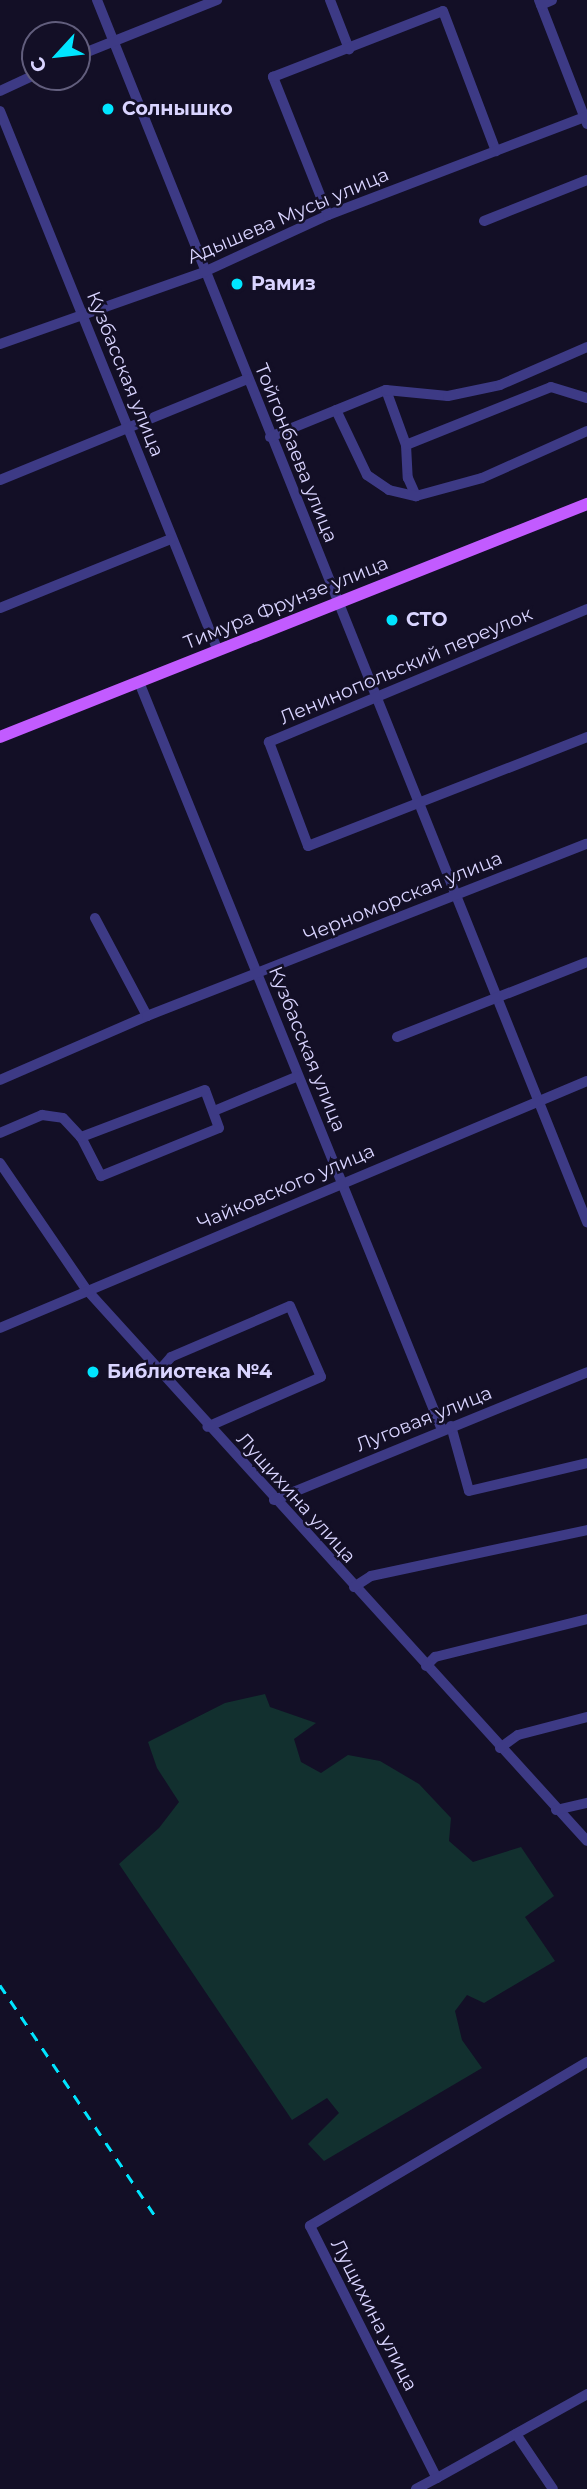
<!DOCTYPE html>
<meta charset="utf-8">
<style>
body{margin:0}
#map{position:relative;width:587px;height:2489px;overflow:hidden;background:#130f26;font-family:Montserrat,sans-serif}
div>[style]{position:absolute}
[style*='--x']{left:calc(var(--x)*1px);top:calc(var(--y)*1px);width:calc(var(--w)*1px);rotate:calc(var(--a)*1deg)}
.green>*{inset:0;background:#12302f}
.minor>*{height:10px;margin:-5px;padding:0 5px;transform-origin:5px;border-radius:5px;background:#3d3a85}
.major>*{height:12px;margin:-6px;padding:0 6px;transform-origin:6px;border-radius:6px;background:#c25bff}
.rail>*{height:2.5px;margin-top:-1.25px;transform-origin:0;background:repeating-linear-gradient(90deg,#00e5ff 0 10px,transparent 0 19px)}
.dots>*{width:19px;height:19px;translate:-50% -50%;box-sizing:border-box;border:4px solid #130f26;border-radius:50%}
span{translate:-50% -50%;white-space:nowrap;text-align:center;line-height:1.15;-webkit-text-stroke:5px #130f26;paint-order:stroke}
.poi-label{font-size:19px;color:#d9d4ff;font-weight:700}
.left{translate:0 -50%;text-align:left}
.street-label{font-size:19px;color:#d9d4ff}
.north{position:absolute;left:21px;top:21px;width:70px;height:70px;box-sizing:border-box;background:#130f26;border:2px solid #625e7d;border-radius:50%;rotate:243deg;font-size:19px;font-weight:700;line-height:28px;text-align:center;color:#d9d4ff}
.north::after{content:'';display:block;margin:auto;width:24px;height:32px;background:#00e5ff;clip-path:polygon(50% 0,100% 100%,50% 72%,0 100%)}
</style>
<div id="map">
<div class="green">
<div style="clip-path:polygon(265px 1694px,270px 1707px,316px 1723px,294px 1739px,301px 1762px,321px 1773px,348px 1755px,380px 1761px,419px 1784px,451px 1818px,449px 1841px,473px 1862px,521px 1847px,554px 1896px,525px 1917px,555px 1961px,484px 2003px,467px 1995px,455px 2011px,462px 2040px,482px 2068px,324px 2161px,308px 2144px,339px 2113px,327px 2098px,292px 2120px,119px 1864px,159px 1828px,179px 1802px,157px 1768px,148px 1742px,225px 1703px)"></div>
</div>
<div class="minor">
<div style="--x:97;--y:0;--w:1317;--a:68.15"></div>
<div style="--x:330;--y:0;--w:53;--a:68.8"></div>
<div style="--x:539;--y:0;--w:133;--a:68.8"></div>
<div style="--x:541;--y:5;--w:12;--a:-24"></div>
<div style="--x:77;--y:56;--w:151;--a:-21.8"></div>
<div style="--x:0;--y:91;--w:38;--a:-25"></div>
<div style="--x:0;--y:111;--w:582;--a:68.02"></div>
<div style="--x:328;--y:215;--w:149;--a:-111.7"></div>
<div style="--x:273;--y:77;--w:182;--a:-21.2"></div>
<div style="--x:443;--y:11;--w:150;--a:69.3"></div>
<div style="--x:484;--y:221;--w:111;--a:-21.7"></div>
<div style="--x:0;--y:344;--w:216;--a:-19.4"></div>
<div style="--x:204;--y:272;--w:136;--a:-24.7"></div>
<div style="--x:328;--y:215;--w:277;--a:-20.9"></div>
<div style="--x:386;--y:390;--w:59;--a:70"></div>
<div style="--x:406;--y:445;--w:33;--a:87"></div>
<div style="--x:408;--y:478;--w:20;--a:66"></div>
<div style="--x:416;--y:496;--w:68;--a:-15.3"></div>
<div style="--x:482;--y:478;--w:115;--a:-24.1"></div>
<div style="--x:336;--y:410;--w:72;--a:64.5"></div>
<div style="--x:367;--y:475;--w:27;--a:34"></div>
<div style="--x:389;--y:490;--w:28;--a:13"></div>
<div style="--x:270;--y:437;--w:125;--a:-22.1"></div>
<div style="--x:386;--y:390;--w:62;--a:5.5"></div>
<div style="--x:448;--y:396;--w:53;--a:-11.9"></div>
<div style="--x:500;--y:385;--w:95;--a:-23.6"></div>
<div style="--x:406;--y:445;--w:156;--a:-21.8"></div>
<div style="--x:551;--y:387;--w:38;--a:17"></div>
<div style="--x:0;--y:480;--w:267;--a:-22.2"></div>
<div style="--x:0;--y:608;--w:184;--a:-22"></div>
<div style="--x:587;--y:609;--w:345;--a:157.3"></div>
<div style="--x:269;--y:742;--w:111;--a:69.4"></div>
<div style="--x:308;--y:846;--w:300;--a:-21.3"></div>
<div style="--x:139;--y:682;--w:807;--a:67.95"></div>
<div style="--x:95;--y:918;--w:111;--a:62"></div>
<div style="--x:397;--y:1037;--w:204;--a:-21.5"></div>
<div style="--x:0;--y:1080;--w:160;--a:-23.5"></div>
<div style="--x:147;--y:1016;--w:472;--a:-21.4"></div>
<div style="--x:214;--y:1111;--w:91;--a:-22.6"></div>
<div style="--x:0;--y:1133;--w:46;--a:-23.2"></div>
<div style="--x:42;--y:1115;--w:21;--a:8"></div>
<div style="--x:63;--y:1118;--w:26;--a:47"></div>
<div style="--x:81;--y:1137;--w:44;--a:62.9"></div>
<div style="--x:101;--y:1176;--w:127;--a:-22.1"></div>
<div style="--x:219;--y:1128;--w:40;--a:-110.2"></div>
<div style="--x:205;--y:1090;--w:133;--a:159.2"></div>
<div style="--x:0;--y:1163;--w:153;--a:55.7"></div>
<div style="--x:86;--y:1289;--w:745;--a:47.77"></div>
<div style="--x:0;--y:1328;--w:637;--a:-22.82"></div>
<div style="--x:158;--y:1372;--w:20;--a:-49"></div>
<div style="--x:171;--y:1357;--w:129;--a:-23.2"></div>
<div style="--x:290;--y:1306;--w:77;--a:66.4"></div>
<div style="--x:321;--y:1377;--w:124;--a:156.3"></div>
<div style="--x:451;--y:1426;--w:67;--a:74.5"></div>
<div style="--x:469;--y:1491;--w:121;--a:-13.3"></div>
<div style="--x:274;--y:1500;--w:338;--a:-22.2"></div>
<div style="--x:354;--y:1587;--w:20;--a:-33"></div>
<div style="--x:371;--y:1576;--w:221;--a:-12"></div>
<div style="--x:426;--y:1666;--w:13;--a:-45"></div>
<div style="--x:435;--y:1657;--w:157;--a:-14"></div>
<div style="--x:500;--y:1748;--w:22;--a:-36"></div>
<div style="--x:518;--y:1735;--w:71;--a:-14.6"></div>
<div style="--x:556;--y:1810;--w:32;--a:-13"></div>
<div style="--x:587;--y:2062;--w:322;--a:149.4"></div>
<div style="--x:310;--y:2226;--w:282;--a:63.3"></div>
<div style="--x:437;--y:2478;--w:172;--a:-29.2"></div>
<div style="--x:516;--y:2434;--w:66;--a:56.1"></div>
<div style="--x:416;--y:2489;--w:24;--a:-28"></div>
</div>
<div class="major">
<div style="--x:0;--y:737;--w:632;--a:-21.65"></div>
</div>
<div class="rail">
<div style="--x:0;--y:1985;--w:282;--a:56.1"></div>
</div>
<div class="dots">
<div style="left:108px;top:109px;background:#00e5ff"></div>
<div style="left:237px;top:284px;background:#00e5ff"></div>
<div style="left:392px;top:620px;background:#00e5ff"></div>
<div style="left:93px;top:1372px;background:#00e5ff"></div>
</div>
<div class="poi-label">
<span class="left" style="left:122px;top:109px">Солнышко</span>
<span class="left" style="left:251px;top:284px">Рамиз</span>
<span class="left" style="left:406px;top:620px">СТО</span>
<span class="left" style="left:107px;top:1372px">Библиотека №4</span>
</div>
<div class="street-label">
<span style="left:288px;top:216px;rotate:-23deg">Адышева Мусы улица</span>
<span style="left:125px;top:374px;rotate:68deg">Кузбасская улица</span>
<span style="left:296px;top:453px;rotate:68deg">Тойгонбаева улица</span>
<span style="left:286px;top:603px;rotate:-22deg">Тимура Фрунзе улица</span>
<span style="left:406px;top:666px;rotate:-23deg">Ленинопольский переулок</span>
<span style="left:403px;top:897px;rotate:-22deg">Черноморская улица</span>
<span style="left:307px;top:1049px;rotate:68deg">Кузбасская улица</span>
<span style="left:286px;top:1187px;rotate:-23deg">Чайковского улица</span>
<span style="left:424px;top:1419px;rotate:-22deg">Луговая улица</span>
<span style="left:296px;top:1498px;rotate:48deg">Лущихина улица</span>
<span style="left:374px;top:2315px;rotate:63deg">Лущихина улица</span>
</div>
<div class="north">С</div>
</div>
